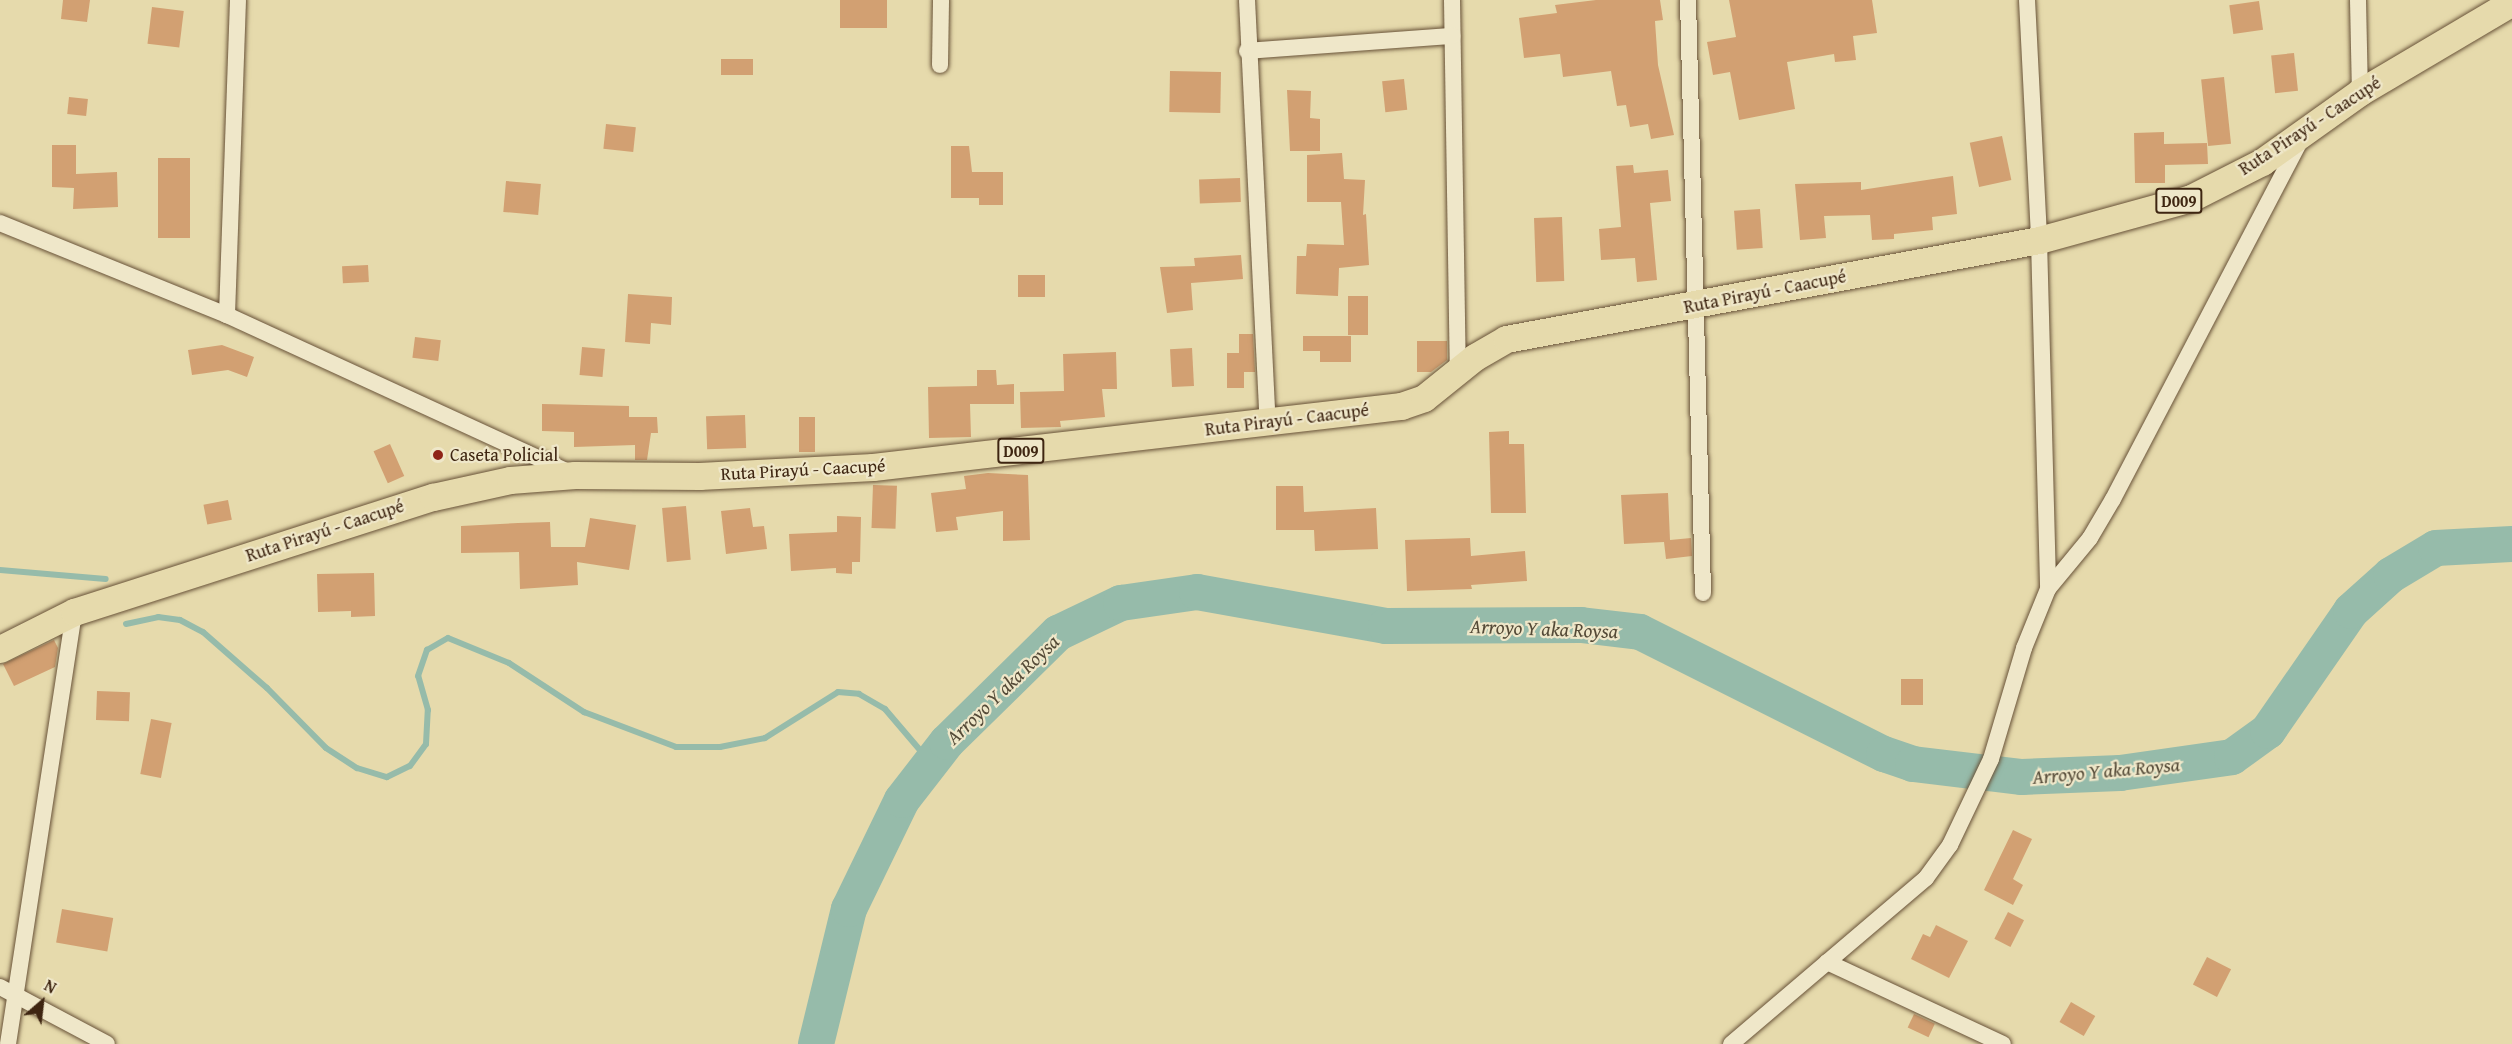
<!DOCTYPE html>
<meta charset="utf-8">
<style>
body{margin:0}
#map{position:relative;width:2512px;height:1044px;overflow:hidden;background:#e6daac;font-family:"Gentium Book Plus",serif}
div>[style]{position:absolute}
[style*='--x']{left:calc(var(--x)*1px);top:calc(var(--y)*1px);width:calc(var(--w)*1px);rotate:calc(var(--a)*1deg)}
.stream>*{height:6px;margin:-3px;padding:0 3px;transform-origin:3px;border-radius:3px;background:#96bbaa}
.river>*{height:36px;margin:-18px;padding:0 18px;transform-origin:18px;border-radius:18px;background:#96bbaa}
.building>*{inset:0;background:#d2a072;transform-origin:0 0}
.roads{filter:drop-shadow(0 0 2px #685238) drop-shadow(0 0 2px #685238)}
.minor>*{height:16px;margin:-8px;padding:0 8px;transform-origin:8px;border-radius:8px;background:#efe7c9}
.primary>*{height:27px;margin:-13.5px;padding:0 13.5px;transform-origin:13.5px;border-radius:13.5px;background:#e6daac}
.dots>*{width:16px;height:16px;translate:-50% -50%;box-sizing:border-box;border:3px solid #efe7c9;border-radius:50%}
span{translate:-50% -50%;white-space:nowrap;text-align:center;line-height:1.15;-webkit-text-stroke:4.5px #efe7c9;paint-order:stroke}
.shield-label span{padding:2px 4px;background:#efe7c9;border:2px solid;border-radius:4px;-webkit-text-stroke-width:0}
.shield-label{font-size:16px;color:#3e2511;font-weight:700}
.street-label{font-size:18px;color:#3e2511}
.poi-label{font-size:18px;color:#3e2511}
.left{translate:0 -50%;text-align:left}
.water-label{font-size:20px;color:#544a37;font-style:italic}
.north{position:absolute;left:12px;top:972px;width:60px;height:60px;-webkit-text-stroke:4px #efe7c9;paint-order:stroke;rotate:28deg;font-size:16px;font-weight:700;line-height:24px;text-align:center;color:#3e2511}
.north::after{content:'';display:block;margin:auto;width:21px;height:27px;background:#3e2511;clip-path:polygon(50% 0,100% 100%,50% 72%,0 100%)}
</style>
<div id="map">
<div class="stream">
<div style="--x:0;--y:570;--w:106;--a:4.9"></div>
<div style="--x:126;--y:624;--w:33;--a:-12"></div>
<div style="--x:158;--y:617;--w:22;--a:8"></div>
<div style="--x:180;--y:620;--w:26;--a:28"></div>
<div style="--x:203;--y:632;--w:85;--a:41.2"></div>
<div style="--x:267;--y:688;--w:84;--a:45.5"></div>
<div style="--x:326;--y:748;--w:37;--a:33"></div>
<div style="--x:357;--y:768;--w:31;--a:17"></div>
<div style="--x:387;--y:777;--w:25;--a:-26"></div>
<div style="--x:410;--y:766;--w:27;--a:-54"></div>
<div style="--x:426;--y:744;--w:34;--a:-87"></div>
<div style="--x:428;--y:710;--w:35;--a:-106"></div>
<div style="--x:418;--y:676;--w:28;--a:-71"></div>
<div style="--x:427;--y:650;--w:24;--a:-30"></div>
<div style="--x:448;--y:638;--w:66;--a:22.3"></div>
<div style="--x:509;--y:663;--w:90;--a:33.2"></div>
<div style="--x:584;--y:712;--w:98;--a:20.8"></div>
<div style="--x:676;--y:747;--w:44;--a:0"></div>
<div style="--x:720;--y:747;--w:46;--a:-11.3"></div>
<div style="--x:765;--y:738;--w:86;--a:-32.2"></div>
<div style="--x:838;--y:692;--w:21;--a:5"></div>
<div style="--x:859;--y:694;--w:30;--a:30"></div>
<div style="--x:885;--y:709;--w:71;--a:49.6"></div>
</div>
<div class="river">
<div style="--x:816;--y:1044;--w:139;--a:-76.3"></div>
<div style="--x:849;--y:909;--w:121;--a:-64.1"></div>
<div style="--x:902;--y:800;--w:73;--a:-52.2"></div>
<div style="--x:947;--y:742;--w:156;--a:-44.5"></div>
<div style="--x:1058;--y:633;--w:70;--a:-25.5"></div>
<div style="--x:1121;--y:603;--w:77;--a:-8.2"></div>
<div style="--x:1197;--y:592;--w:192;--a:10.2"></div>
<div style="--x:1386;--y:626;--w:195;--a:-0.3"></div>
<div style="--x:1581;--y:625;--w:59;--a:6.8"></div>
<div style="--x:1640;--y:632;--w:273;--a:26.6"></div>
<div style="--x:1884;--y:754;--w:31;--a:19"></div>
<div style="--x:1913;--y:764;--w:110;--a:6.8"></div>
<div style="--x:2022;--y:777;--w:98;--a:-2.3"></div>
<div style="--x:2120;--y:773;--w:113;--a:-8.1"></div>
<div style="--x:2232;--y:757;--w:44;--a:-35.8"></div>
<div style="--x:2268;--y:731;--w:146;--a:-55.3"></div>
<div style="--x:2351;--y:611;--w:54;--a:-42"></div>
<div style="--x:2391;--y:575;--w:52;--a:-31"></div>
<div style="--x:2436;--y:548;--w:76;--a:-3"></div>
</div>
<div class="building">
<div style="clip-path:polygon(63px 0,90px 0,87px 22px,61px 19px)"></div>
<div style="left:840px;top:0;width:47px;height:28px"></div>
<div style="clip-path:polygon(1596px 0,1660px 0,1663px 20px,1655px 21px,1658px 65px,1674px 135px,1651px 139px,1648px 124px,1630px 127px,1626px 105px,1617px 106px,1611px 71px,1563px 77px,1560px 54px,1524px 58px,1519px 18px,1557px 13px,1555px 5px)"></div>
<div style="clip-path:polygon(1729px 0,1872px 0,1877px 33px,1853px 36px,1856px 60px,1835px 62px,1834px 54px,1787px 62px,1795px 109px,1739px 120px,1730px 72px,1713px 75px,1707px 42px,1736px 37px)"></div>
<div style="left:2259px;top:1px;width:29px;height:30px;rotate:82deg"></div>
<div style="left:152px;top:7px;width:32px;height:37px;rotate:7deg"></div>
<div style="left:2294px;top:53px;width:38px;height:23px;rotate:84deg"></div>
<div style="left:721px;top:59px;width:32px;height:16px"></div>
<div style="left:1170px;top:71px;width:51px;height:41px;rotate:1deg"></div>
<div style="left:2224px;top:77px;width:67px;height:23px;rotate:84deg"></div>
<div style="left:1404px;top:79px;width:31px;height:22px;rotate:84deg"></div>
<div style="clip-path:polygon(1287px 90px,1311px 91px,1310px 118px,1320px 119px,1320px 151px,1290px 151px)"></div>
<div style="left:69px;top:97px;width:19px;height:17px;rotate:6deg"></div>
<div style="left:606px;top:124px;width:30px;height:25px;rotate:6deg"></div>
<div style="clip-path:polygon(2164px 132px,2164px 144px,2207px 143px,2208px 164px,2165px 165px,2165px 183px,2135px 183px,2134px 133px)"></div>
<div style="left:2002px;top:136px;width:45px;height:33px;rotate:78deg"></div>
<div style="clip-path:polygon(52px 145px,76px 145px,76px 174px,117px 172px,118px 207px,73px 209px,74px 188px,52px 187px)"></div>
<div style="clip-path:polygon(951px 146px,969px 146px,972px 172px,1003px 172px,1003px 205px,979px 205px,979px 198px,951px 198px)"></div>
<div style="clip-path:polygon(1342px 153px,1344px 179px,1365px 180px,1363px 215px,1366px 214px,1369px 265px,1339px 268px,1338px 296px,1296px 294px,1297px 256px,1306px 256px,1307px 244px,1344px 245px,1341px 202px,1307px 202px,1307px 155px)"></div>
<div style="left:158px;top:158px;width:32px;height:80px"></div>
<div style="clip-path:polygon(1633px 165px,1634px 173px,1668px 170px,1671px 201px,1650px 203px,1657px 280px,1637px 282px,1635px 258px,1601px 260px,1599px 229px,1621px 227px,1616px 166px)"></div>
<div style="clip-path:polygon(1953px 176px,1957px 214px,1932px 217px,1933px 230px,1894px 234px,1894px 239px,1872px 240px,1870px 215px,1824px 216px,1826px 238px,1800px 240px,1795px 184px,1861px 182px,1861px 190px)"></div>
<div style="left:1240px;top:178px;width:24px;height:41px;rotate:88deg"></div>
<div style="left:506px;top:181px;width:35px;height:31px;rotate:5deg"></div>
<div style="left:1760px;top:209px;width:39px;height:26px;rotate:86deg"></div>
<div style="left:1562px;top:217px;width:64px;height:28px;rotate:88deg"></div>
<div style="clip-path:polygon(1241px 255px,1243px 279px,1191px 283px,1193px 310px,1167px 313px,1160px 267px,1195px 266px,1194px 258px)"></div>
<div style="left:368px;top:265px;width:17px;height:26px;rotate:87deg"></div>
<div style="left:1045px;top:275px;width:22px;height:27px;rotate:90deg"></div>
<div style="clip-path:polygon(628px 294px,672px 297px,671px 325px,651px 323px,650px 344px,625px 342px)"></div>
<div style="left:1348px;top:296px;width:20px;height:39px"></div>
<div style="clip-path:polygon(1239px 334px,1253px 334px,1255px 372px,1244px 372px,1244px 388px,1227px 388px,1227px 353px,1239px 353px)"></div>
<div style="clip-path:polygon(1303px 336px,1351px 336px,1351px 362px,1320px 362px,1320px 351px,1303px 351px)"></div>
<div style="left:415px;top:337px;width:26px;height:21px;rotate:7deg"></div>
<div style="clip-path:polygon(1417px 341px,1447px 341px,1447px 360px,1431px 372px,1417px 372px)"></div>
<div style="clip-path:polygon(222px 345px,254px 357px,247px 377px,228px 370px,192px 375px,188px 350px)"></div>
<div style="left:582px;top:347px;width:23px;height:28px;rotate:5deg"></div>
<div style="left:1192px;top:348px;width:38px;height:22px;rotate:87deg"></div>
<div style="clip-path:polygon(1116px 352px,1117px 389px,1102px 389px,1105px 417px,1060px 421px,1061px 427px,1021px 428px,1020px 392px,1064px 391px,1063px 354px)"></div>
<div style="clip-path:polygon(977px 370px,996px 370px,997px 385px,1014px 384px,1014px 404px,970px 404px,971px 437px,929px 438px,928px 387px,977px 386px)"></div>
<div style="clip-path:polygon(542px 404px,629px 406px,629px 417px,657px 417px,658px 433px,651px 433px,647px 460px,635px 460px,635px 445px,574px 447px,574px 432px,542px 431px)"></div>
<div style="left:745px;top:415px;width:33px;height:39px;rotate:88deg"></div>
<div style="left:799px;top:417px;width:16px;height:35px"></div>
<div style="clip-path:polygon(1509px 431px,1509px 444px,1524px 444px,1526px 513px,1491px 513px,1489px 432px)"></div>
<div style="left:390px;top:444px;width:35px;height:18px;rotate:66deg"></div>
<div style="clip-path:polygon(988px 473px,1028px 475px,1030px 540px,1003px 541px,1003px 511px,956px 517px,958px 530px,936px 532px,931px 493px,966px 489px,964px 476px)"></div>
<div style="left:873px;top:485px;width:24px;height:43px;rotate:2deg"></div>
<div style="clip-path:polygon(1276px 486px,1303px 486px,1304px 512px,1376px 508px,1378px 549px,1315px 551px,1314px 530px,1276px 530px)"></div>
<div style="clip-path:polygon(1668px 493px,1670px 540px,1691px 538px,1692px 556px,1666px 559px,1664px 542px,1624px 544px,1621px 495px)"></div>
<div style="left:228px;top:500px;width:20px;height:25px;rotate:79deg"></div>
<div style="left:686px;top:506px;width:54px;height:24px;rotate:85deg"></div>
<div style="clip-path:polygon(750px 508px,753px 527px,764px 526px,767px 549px,726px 554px,721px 511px)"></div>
<div style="clip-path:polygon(837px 516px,861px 517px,860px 562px,852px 562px,852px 574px,836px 573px,836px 568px,791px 571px,789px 534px,837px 532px)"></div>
<div style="clip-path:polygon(590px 518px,636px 525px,629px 570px,577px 562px,578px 585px,520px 589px,519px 552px,461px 553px,461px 526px,518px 523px,550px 522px,551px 547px,585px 547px)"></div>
<div style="clip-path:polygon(1470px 538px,1471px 556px,1525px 551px,1527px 581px,1471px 585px,1472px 589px,1407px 591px,1405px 540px)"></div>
<div style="clip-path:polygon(374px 573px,375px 616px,351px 617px,351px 611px,318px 612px,317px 574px)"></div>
<div style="clip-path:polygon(54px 640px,58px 648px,55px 667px,14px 686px,3px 664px)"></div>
<div style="left:1923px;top:679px;width:26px;height:22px;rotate:90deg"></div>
<div style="left:97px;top:691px;width:33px;height:29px;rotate:2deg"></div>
<div style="left:151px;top:719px;width:21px;height:56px;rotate:11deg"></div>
<div style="clip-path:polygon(2013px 830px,2032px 839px,2013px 879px,2023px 885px,2013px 905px,1984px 890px)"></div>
<div style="left:62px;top:909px;width:52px;height:34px;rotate:10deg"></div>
<div style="left:2008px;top:912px;width:18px;height:30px;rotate:27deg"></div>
<div style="clip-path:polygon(1936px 925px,1968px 941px,1949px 978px,1911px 959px,1923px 934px,1930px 937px)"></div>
<div style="left:2207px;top:957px;width:27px;height:31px;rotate:27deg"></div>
<div style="left:2071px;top:1002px;width:28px;height:23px;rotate:30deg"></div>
<div style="left:1914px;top:1014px;width:23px;height:15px;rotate:25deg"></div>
</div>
<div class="roads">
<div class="minor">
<div style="--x:1247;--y:0;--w:425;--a:87.2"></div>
<div style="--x:1452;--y:0;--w:371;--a:89.1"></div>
<div style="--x:1688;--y:0;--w:593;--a:88.55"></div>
<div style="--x:2027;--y:0;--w:240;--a:87.1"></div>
<div style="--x:2039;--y:240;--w:349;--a:88.5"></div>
<div style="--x:2358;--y:0;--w:92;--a:88.8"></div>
<div style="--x:1247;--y:51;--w:206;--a:-4.2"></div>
<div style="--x:940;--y:65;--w:65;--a:-89.1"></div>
<div style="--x:0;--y:223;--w:245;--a:22.1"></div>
<div style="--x:227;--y:315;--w:379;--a:24.7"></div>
<div style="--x:227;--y:315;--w:315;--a:-88"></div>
<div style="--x:1827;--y:962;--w:194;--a:25"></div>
<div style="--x:0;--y:987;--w:121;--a:28"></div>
<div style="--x:8;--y:1044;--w:437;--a:-81.3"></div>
<div style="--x:1731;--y:1044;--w:256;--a:-40.4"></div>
<div style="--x:1926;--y:878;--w:41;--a:-54"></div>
<div style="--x:1950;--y:845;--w:95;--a:-64.5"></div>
<div style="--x:1991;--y:759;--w:116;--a:-73.4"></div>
<div style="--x:2024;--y:648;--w:64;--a:-67.9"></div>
<div style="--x:2048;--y:589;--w:66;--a:-50.5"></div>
<div style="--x:2090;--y:538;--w:45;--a:-59.5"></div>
<div style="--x:2113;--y:499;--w:406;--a:-62.4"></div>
</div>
<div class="primary">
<div style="--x:0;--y:649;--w:83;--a:-26.6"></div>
<div style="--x:74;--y:612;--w:377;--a:-17.8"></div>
<div style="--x:433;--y:497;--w:79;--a:-12.4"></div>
<div style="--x:510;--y:480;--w:65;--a:-4.4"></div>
<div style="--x:575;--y:475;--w:124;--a:0.5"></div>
<div style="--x:699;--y:476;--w:174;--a:-3"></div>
<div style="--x:873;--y:467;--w:532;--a:-6.59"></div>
<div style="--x:1401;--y:406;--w:24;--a:-19"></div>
<div style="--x:1424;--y:398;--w:65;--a:-38.8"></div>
<div style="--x:1475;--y:357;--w:36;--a:-30"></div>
<div style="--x:1506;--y:339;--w:542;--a:-10.52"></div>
<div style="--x:2039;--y:240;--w:158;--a:-15.4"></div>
<div style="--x:2191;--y:198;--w:80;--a:-26.9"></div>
<div style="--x:2262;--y:162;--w:120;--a:-35.5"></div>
<div style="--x:2360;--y:92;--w:177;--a:-30.6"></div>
</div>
</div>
<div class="dots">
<div style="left:438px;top:455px;background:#8f2418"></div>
</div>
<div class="shield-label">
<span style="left:2179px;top:201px">D009</span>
<span style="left:1021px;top:451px">D009</span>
</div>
<div class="street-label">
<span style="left:2310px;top:126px;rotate:-33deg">Ruta Pirayú - Caacupé</span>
<span style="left:1765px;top:292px;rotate:-11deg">Ruta Pirayú - Caacupé</span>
<span style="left:1287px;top:420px;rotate:-7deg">Ruta Pirayú - Caacupé</span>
<span style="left:803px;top:470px;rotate:-3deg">Ruta Pirayú - Caacupé</span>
<span style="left:325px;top:531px;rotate:-18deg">Ruta Pirayú - Caacupé</span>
</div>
<div class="poi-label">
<span class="left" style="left:450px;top:455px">Caseta Policial</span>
</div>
<div class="water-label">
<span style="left:1544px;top:628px;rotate:2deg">Arroyo Y aka Roysa</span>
<span style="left:1002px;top:689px;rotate:-44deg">Arroyo Y aka Roysa</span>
<span style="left:2106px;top:770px;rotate:-5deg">Arroyo Y aka Roysa</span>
</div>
<div class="north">N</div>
</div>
